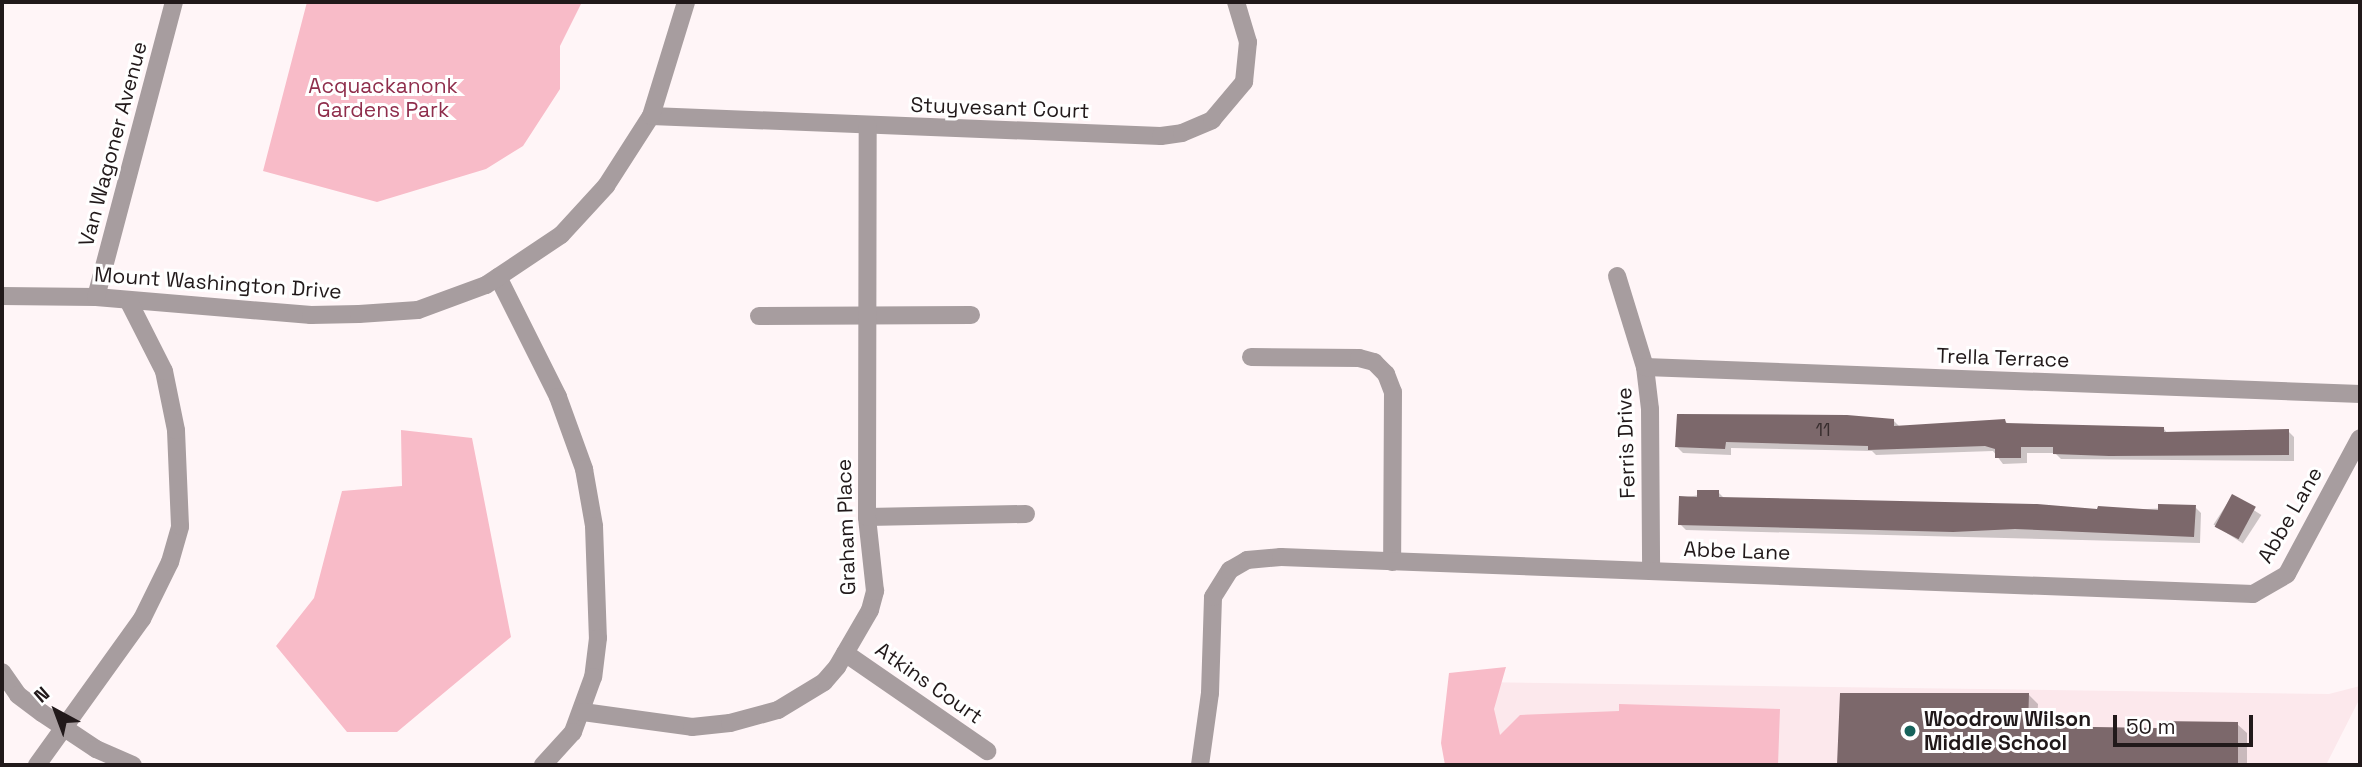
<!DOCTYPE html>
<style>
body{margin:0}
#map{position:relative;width:2362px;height:767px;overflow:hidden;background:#fff5f7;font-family:"Space Grotesk",sans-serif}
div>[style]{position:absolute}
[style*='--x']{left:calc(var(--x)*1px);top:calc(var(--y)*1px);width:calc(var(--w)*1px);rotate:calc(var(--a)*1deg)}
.built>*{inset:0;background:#fce8ec}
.green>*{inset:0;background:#f8bbc8}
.shadow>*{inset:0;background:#0003;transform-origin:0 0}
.building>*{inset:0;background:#7c686b;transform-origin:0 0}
.minor>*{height:18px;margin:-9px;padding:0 9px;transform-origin:9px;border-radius:9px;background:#a79d9f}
.dots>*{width:19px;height:19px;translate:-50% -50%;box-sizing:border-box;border:4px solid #fff;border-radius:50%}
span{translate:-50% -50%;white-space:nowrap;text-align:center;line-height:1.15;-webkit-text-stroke:6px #fff;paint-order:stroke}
.number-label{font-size:18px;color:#382d2e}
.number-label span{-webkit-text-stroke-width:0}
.park-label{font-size:21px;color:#8f2e4c}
.street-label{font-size:21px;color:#21191a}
.poi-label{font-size:21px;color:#21191a;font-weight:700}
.left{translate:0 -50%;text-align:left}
.frame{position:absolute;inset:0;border:4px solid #21191a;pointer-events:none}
.north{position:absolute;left:21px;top:676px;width:70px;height:70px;-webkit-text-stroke:5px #fff;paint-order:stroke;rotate:319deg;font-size:19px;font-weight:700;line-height:28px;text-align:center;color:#21191a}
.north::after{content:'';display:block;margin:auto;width:24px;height:32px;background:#21191a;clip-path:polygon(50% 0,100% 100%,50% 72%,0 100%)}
.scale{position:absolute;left:2113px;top:715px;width:140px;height:32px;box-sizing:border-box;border:4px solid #21191a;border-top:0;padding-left:9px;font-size:21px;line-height:24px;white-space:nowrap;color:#21191a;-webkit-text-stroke:5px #fff;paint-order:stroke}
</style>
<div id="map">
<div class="built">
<div style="clip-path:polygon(1476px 682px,2329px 694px,2360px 686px,2360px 698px,2326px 765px,1476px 765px)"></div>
</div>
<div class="green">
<div style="clip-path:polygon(307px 2px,582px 2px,560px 46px,560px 89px,523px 146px,486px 169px,377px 202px,263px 171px)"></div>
<div style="clip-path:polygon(401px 430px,472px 438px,511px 637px,397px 732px,347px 732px,276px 646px,314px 598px,342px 491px,402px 486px)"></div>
<div style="clip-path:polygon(1506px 667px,1494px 709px,1500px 735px,1520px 715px,1619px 711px,1619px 704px,1780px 709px,1778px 765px,1445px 765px,1441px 743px,1449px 673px)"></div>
</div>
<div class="shadow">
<div style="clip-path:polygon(1893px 420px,1900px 427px,2005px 421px,2009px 425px,2164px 429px,2168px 434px,2288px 431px,2294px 437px,2294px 461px,2061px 459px,2055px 453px,2027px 453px,2027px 463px,2003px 464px,1993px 451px,1876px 455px,1872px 451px,1731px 448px,1731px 455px,1683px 453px,1677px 447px)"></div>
<div style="clip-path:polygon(1718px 492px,1725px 499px,2099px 511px,2195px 507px,2201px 513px,2200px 543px,1686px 530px,1680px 524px,1681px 498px)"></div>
<div style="left:2232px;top:496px;width:35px;height:34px;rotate:33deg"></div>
<div style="clip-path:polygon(1841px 695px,2029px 695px,2038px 704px,2037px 728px,2158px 730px,2237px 724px,2247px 733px,2247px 765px,1839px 765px)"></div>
</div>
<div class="building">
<div style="clip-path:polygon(1677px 414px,1847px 415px,1894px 419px,1894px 426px,2005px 419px,2006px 423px,2164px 427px,2164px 432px,2289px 429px,2289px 455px,2109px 456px,2053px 454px,2053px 447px,2021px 447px,2021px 458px,1995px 458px,1995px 449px,1985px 446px,1868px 450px,1868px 446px,1726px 442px,1725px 449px,1675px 447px)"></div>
<div style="clip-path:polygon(1697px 490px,1719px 490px,1719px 497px,2037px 504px,2097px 509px,2098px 506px,2158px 510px,2158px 504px,2196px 505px,2194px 537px,2015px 529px,1953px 532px,1678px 525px,1679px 496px,1697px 497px)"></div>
<div style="left:2232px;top:494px;width:27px;height:37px;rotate:28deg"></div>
<div style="clip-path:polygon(1840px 693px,2029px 693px,2028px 726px,2157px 728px,2157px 721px,2238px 722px,2238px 765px,1837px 765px)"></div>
</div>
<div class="minor">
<div style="--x:651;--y:116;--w:510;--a:2.25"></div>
<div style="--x:1161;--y:136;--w:21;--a:-8"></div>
<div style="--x:1182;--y:133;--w:33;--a:-23"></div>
<div style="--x:1212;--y:120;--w:50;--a:-49.9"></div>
<div style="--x:1244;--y:82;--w:40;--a:-84.3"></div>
<div style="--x:1248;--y:42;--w:42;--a:-106.7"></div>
<div style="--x:1617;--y:276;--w:95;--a:72.9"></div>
<div style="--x:1645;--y:367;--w:42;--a:83.2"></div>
<div style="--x:1650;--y:409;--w:162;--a:89.6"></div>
<div style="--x:498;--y:277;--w:134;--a:63.4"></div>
<div style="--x:558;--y:397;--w:77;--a:70.1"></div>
<div style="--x:584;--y:469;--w:58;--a:80"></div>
<div style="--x:594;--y:526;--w:112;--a:88"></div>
<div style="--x:598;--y:638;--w:39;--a:97"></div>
<div style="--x:593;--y:677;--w:59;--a:110"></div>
<div style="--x:573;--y:732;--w:45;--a:132.3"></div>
<div style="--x:2;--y:296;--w:94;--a:0.6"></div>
<div style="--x:96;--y:297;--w:216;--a:4.8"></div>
<div style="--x:311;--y:315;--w:48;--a:-1.2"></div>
<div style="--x:359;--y:314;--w:59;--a:-3.9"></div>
<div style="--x:418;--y:310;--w:72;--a:-20.2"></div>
<div style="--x:486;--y:285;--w:90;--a:-33.7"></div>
<div style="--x:561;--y:235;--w:67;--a:-47.4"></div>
<div style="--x:606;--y:186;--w:83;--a:-57.3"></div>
<div style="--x:651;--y:116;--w:119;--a:-72.9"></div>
<div style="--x:96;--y:297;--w:305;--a:-75.2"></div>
<div style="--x:759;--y:316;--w:212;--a:-0.3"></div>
<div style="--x:1251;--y:357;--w:108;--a:0.5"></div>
<div style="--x:1359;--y:358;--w:16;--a:15"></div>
<div style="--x:1374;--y:362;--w:17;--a:45"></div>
<div style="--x:1386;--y:374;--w:19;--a:69"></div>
<div style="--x:1393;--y:392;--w:170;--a:90.3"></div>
<div style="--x:1645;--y:367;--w:716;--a:2.16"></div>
<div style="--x:867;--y:517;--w:159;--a:-1.1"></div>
<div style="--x:845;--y:653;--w:173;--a:34.6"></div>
<div style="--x:2;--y:672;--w:28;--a:55"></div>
<div style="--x:18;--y:695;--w:30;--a:37"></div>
<div style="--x:42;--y:713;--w:65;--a:33.7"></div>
<div style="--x:96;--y:749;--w:40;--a:23.4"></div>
<div style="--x:583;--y:712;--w:110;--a:7.8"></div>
<div style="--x:692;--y:727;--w:38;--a:-6"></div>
<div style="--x:730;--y:723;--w:50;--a:-15.2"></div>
<div style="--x:778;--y:710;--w:54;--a:-31.3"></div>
<div style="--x:824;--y:682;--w:20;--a:-49"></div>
<div style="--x:837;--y:667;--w:66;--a:-59.9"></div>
<div style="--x:870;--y:610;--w:20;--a:-75"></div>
<div style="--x:875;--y:591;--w:74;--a:-96.2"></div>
<div style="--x:867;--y:517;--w:391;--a:-89.9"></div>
<div style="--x:37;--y:765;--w:180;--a:-54.3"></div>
<div style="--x:142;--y:619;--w:64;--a:-63.8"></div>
<div style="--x:170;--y:562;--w:37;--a:-74"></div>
<div style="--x:180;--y:526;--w:96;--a:-92.4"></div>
<div style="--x:176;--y:430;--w:60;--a:-101.5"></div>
<div style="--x:164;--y:371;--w:77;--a:-116.9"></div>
<div style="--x:1200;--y:765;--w:73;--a:-82.1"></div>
<div style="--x:1210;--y:693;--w:96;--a:-88.2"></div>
<div style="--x:1213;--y:597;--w:32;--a:-58"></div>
<div style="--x:1230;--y:570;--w:20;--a:-30"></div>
<div style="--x:1247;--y:560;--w:34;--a:-5"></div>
<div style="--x:1281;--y:557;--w:973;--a:2.18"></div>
<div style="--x:2253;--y:594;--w:39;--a:-30"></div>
<div style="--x:2287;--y:574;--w:154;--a:-61.8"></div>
</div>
<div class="dots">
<div style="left:1910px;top:731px;background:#16625b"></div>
</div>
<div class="number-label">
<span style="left:1823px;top:430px">11</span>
</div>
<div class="park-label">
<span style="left:383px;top:98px">Acquackanonk<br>Gardens Park</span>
</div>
<div class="street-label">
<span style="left:1000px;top:108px;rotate:2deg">Stuyvesant Court</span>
<span style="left:113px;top:144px;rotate:-75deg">Van Wagoner Avenue</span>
<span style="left:218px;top:283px;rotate:4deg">Mount Washington Drive</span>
<span style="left:2003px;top:358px;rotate:2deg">Trella Terrace</span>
<span style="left:1626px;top:443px;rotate:-92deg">Ferris Drive</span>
<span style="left:2290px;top:515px;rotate:-60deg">Abbe Lane</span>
<span style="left:846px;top:527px;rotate:-92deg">Graham Place</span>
<span style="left:1737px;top:551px;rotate:2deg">Abbe Lane</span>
<span style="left:929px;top:683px;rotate:35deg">Atkins Court</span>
</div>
<div class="poi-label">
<span class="left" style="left:1924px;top:731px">Woodrow Wilson<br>Middle School</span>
</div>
<div class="frame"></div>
<div class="north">N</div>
<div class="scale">50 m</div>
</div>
